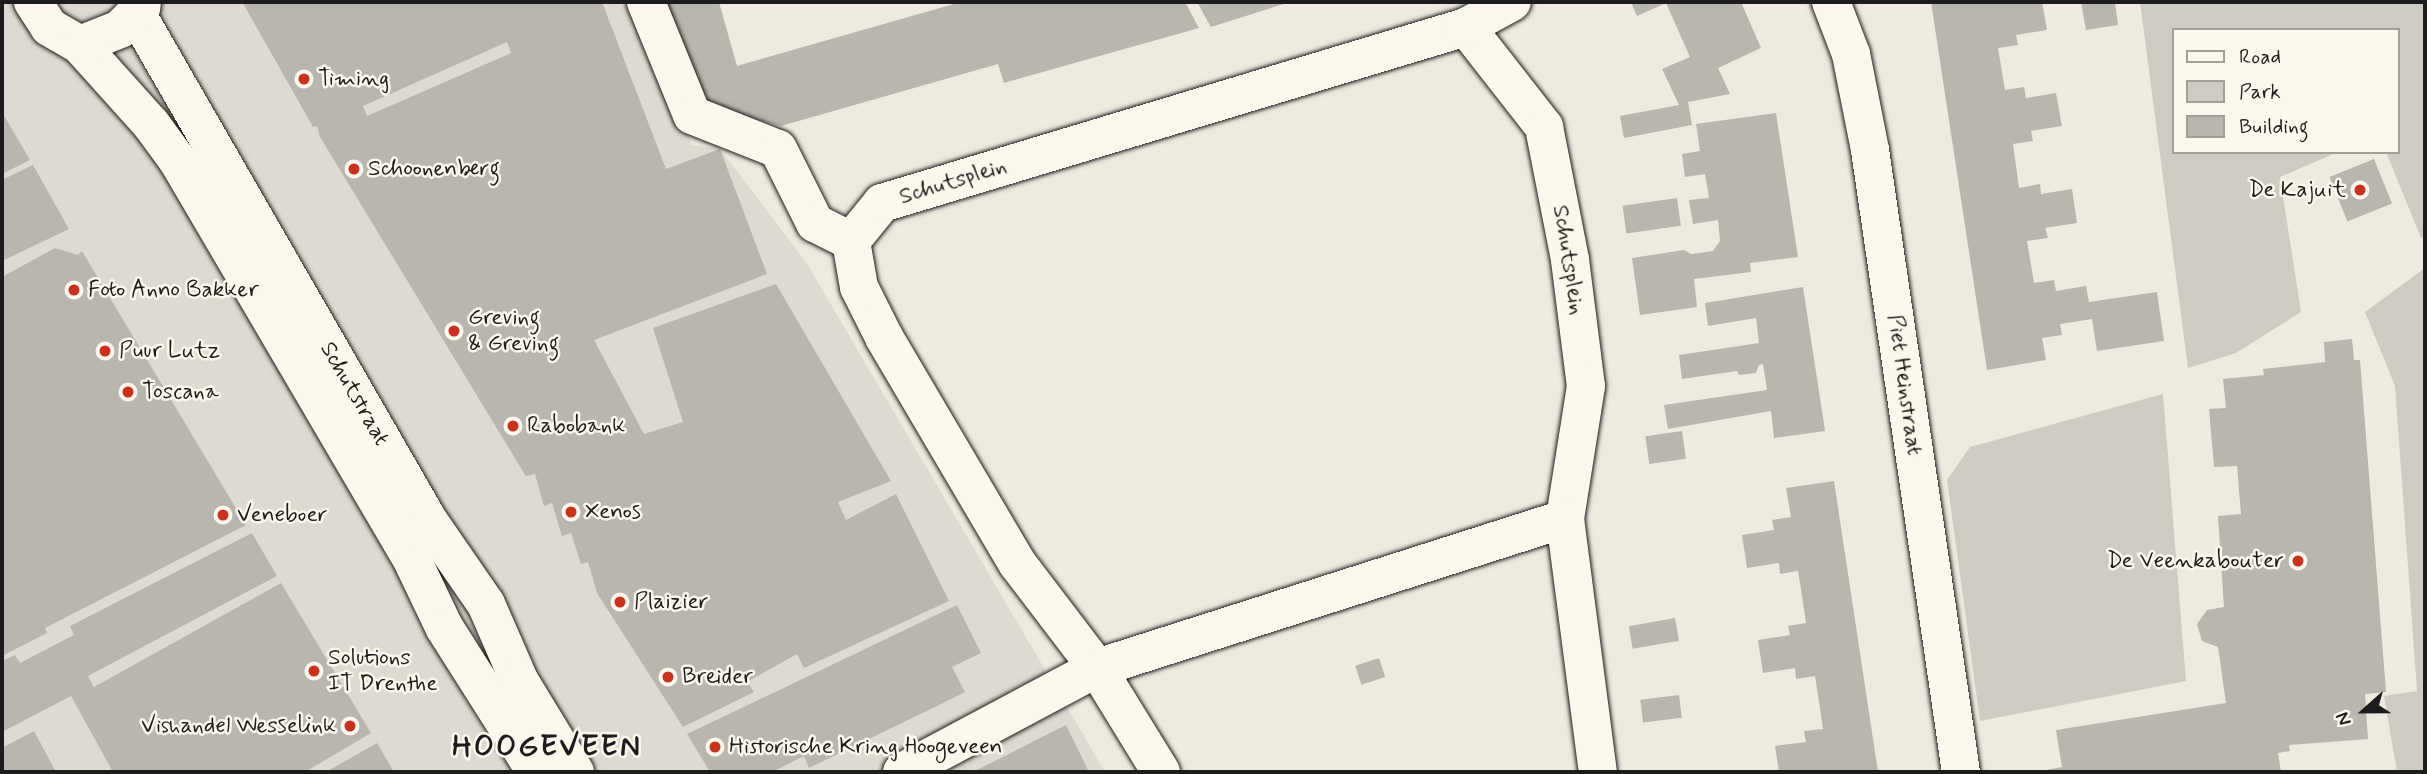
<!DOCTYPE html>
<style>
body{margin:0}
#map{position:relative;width:2427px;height:774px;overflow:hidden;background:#eeeadf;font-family:Mynerve,sans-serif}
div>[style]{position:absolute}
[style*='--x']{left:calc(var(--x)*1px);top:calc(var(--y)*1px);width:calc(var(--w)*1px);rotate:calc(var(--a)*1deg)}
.built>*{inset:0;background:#dedad1}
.green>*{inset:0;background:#ceccc2}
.building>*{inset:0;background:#b9b6af;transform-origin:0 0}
.roads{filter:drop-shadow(0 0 2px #1c1c1c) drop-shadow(0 0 2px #1c1c1c)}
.street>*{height:38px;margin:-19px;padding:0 19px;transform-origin:19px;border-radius:19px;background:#fbf7ec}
.secondary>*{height:38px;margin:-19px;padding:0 19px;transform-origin:19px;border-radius:19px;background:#fbf7ec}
.dots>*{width:19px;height:19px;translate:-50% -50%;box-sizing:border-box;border:4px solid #fbf7ec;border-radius:50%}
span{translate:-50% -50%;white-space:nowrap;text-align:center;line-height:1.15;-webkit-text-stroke:5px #fbf7ec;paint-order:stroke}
.poi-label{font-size:23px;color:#1c1c1c}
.left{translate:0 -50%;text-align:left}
.right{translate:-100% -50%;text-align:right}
.street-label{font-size:23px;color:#1c1c1c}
.district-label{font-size:30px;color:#1c1c1c;font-weight:700;letter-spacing:2px}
.frame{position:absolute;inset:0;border:4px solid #1c1c1c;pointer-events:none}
.legend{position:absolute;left:2172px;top:28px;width:228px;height:126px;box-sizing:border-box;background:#fbf7ec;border:2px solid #a29f99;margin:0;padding:9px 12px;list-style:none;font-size:21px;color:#1c1c1c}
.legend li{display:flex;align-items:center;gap:14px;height:35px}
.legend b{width:35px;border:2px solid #a29f99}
.north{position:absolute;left:2329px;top:676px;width:70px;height:70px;-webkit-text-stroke:5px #fbf7ec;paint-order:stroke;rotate:249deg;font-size:19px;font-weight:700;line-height:28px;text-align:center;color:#1c1c1c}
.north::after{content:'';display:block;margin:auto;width:24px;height:32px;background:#1c1c1c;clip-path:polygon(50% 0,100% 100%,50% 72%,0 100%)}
</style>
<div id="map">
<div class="built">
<div style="clip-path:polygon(2px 2px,634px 2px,692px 145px,720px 149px,806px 262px,1105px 772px,2px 772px)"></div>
</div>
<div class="green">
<div style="clip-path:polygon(2140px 2px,2425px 2px,2425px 236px,2421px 238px,2386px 152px,2397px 152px,2397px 30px,2173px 30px,2173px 152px,2338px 152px,2280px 177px,2301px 312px,2236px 353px,2188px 368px)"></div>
<div style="clip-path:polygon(2425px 268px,2425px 772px,2397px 772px,2384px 696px,2417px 691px,2395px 386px,2365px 312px)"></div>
<div style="clip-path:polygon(2163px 394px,2186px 681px,1980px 721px,1947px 480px,1970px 447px)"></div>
</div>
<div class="building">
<div style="clip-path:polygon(evenodd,245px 2px,602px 2px,666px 169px,720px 149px,767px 274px,594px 340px,644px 434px,683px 422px,653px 328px,776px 284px,891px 481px,838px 502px,846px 520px,896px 494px,949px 601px,804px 668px,797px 654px,747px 682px,754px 692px,683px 727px,597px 593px,588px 562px,581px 564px,571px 533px,562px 536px,552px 503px,544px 506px,535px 474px,526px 476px,524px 473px,320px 137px,317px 126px,313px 127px,244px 5px,245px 2px,507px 42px,511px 53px,367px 116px,363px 106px,507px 42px)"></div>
<div style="clip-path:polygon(661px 2px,719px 2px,737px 66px,961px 2px,1185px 2px,1199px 28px,1004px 83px,998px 64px,781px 126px,702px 106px)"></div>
<div style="clip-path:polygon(1197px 2px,1290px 2px,1211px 27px)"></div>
<div style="clip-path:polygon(1631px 2px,1741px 2px,1761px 48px,1718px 68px,1730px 94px,1688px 102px,1692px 125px,1624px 138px,1620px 116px,1679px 105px,1662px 69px,1690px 57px,1666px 3px,1637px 16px)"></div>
<div style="clip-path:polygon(1931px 2px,2042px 2px,2047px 30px,2016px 35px,2018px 45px,1998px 48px,2005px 90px,2024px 87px,2026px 98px,2056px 93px,2062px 126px,2031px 131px,2033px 141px,2013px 144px,2019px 188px,2040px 184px,2041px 194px,2072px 189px,2077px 223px,2045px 228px,2048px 238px,2027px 241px,2034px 283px,2054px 280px,2056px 291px,2086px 286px,2089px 302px,2157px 292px,2164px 341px,2097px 351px,2092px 319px,2060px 324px,2062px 335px,2042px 338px,2046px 360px,1987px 370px)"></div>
<div style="clip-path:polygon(2081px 2px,2115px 2px,2118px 25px,2086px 30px)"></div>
<div style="clip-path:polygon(2px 112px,30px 160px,2px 174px)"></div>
<div style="clip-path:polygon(1776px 113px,1798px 257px,1750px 263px,1751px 272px,1694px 279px,1697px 307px,1640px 315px,1632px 258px,1684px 250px,1691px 254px,1713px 251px,1720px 241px,1718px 220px,1693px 224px,1689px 200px,1709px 198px,1705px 174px,1685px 177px,1682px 154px,1700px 151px,1696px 124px)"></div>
<div style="left:2374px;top:159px;width:48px;height:48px;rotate:68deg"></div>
<div style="clip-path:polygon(33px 165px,69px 229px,2px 261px,2px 180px)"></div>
<div style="left:1677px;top:198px;width:28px;height:55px;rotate:82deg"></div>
<div style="clip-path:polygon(55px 248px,78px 255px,82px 251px,246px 525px,45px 628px,47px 633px,2px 656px,2px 277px)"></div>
<div style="clip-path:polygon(1803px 287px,1825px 431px,1774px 438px,1771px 411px,1668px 429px,1664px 405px,1767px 390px,1763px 364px,1759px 365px,1756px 373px,1739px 375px,1737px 371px,1682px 379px,1679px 355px,1759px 343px,1756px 318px,1708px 326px,1705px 303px)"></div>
<div style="clip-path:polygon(2352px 339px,2354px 360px,2360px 360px,2386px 692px,2365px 694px,2368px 739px,2289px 745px,2290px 751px,2278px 753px,2281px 772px,2036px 772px,2062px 767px,2056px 730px,2226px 703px,2218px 647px,2202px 641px,2197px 624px,2207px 610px,2224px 607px,2218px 516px,2241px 514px,2237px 466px,2214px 467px,2209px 409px,2226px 408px,2223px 379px,2264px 375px,2263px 369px,2325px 362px,2324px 342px)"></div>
<div style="left:1682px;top:431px;width:28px;height:37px;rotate:82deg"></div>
<div style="clip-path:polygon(1834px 481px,1878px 772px,1779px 772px,1775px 746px,1806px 742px,1804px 731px,1823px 729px,1819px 702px,1815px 676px,1796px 679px,1795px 668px,1763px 673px,1758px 640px,1790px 635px,1788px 626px,1806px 623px,1802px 596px,1798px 571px,1780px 574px,1779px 563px,1747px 568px,1742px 535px,1774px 530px,1772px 520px,1791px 517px,1786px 488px)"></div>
<div style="clip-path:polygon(252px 533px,277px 576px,88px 676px,92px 684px,94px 687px,281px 583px,371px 733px,305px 772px,113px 772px,71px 696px,2px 732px,2px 661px,15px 655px,20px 663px,74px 635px,70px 626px)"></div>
<div style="clip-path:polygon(957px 605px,981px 653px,952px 667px,965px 692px,939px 705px,809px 768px,804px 756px,772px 772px,710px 772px,687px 734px)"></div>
<div style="left:1675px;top:618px;width:23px;height:47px;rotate:80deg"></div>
<div style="left:1379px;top:658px;width:20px;height:25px;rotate:72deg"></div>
<div style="left:1679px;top:695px;width:23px;height:39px;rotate:83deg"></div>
<div style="clip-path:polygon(1066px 725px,1089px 772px,973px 772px)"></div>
<div style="clip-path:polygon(34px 731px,56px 772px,2px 772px,2px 748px)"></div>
<div style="clip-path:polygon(377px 743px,394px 772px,326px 772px)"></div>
</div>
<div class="roads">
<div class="street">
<div style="--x:646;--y:2;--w:122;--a:67.8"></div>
<div style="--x:692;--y:115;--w:92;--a:21.6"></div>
<div style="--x:778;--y:149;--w:83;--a:63.4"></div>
<div style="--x:815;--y:223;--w:40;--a:26.6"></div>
<div style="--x:1831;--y:2;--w:56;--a:69"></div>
<div style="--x:1851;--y:54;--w:98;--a:78.8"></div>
<div style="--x:1870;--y:150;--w:629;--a:81.68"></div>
<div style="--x:1466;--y:27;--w:127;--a:52"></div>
<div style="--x:1544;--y:127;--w:136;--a:78.9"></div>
<div style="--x:1570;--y:260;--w:127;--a:82.8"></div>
<div style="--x:1586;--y:386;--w:135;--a:99"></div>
<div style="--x:1565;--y:519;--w:255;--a:82.6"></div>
<div style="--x:902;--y:772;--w:221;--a:-28.1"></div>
<div style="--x:1097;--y:668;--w:132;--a:-127.3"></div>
<div style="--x:1017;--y:563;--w:262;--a:-120.5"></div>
<div style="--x:884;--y:337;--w:56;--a:-116.6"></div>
<div style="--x:859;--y:287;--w:47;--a:-99.9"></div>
<div style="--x:851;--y:241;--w:49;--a:-50.8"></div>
<div style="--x:882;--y:203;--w:610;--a:-16.77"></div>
<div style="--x:1466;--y:27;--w:52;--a:-28.5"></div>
<div style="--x:1161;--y:772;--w:122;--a:-121.6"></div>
<div style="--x:1097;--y:668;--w:491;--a:-17.7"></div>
</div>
<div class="secondary">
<div style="--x:33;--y:2;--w:30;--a:57"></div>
<div style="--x:49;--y:27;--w:36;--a:30"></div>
<div style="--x:80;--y:45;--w:106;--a:48.1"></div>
<div style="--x:151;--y:124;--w:46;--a:53.9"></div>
<div style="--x:178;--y:161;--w:467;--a:59.6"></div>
<div style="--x:414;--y:564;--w:70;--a:64.5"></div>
<div style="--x:444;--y:627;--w:172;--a:57.6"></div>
<div style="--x:136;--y:13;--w:585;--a:60.06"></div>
<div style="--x:428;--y:520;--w:102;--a:55.4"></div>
<div style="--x:486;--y:604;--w:83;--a:66.5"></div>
<div style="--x:519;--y:680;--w:108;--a:58.7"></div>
<div style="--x:80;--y:45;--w:43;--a:-21.8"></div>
<div style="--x:120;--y:29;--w:30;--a:-45"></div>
<div style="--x:141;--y:8;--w:6;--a:-81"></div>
</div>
</div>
<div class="dots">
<div style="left:304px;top:79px;background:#c8321e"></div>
<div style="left:354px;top:169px;background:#c8321e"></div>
<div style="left:2360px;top:190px;background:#c8321e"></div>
<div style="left:74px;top:290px;background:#c8321e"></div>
<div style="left:454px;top:331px;background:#c8321e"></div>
<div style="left:105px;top:351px;background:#c8321e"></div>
<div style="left:128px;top:392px;background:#c8321e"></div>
<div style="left:513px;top:426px;background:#c8321e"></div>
<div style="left:571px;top:512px;background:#c8321e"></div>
<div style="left:223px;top:515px;background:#c8321e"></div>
<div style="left:2298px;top:561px;background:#c8321e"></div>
<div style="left:620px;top:602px;background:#c8321e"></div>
<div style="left:314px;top:671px;background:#c8321e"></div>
<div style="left:668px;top:677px;background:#c8321e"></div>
<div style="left:350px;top:726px;background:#c8321e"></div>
<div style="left:715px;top:747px;background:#c8321e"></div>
</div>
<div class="poi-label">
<span class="left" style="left:318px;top:79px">Timing</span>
<span class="left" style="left:368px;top:169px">Schoonenberg</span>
<span class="right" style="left:2346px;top:190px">De Kajuit</span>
<span class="left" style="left:88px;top:290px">Foto Anno Bakker</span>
<span class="left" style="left:468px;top:331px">Greving<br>&amp; Greving</span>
<span class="left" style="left:119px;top:351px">Puur Lutz</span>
<span class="left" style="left:142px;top:392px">Toscana</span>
<span class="left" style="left:527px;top:426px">Rabobank</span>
<span class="left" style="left:585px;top:512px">Xenos</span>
<span class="left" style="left:237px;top:515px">Veneboer</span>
<span class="right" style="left:2284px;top:561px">De Veenkabouter</span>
<span class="left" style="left:634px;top:602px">Plaizier</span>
<span class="left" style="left:328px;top:671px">Solutions<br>IT Drenthe</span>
<span class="left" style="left:682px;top:677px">Breider</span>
<span class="right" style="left:336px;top:726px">Vishandel Wesselink</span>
<span class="left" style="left:729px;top:747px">Historische Kring Hoogeveen</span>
</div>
<div class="street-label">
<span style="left:953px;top:182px;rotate:-17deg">Schutsplein</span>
<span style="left:1568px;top:260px;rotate:81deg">Schutsplein</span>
<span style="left:1904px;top:385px;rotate:82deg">Piet Heinstraat</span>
<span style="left:354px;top:394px;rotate:60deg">Schutstraat</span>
</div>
<div class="district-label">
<span style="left:547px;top:747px">HOOGEVEEN</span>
</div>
<div class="frame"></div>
<ul class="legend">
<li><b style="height:9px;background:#fbf7ec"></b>Road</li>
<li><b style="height:19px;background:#ceccc2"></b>Park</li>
<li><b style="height:19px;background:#b9b6af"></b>Building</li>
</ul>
<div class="north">N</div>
</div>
